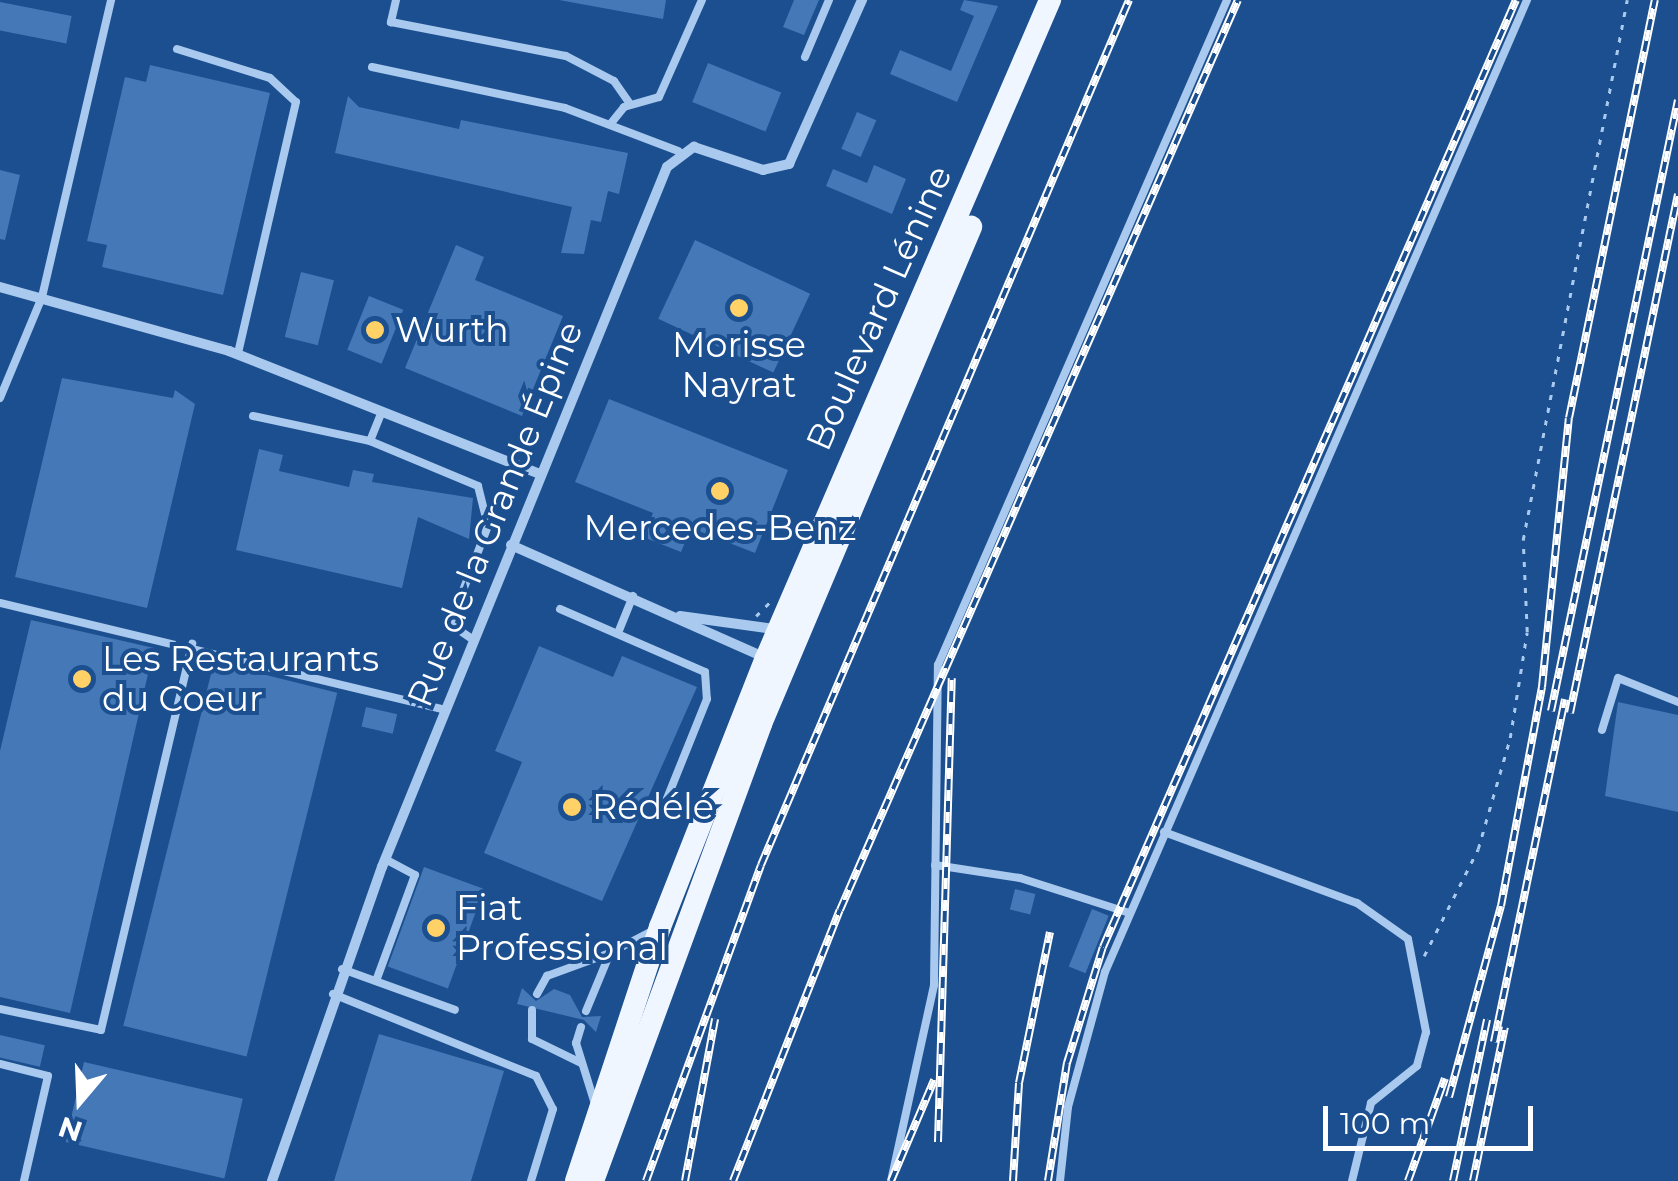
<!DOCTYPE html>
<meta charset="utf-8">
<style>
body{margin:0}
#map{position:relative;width:1678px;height:1181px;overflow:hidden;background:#1b4f8f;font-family:Montserrat,sans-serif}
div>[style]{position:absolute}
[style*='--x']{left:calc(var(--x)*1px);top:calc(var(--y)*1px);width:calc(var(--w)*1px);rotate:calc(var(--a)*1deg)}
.building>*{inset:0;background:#4478b7;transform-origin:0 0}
.path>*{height:2.5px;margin-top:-1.25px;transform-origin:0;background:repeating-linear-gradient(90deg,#a9c9ee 0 5px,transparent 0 13px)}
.service>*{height:8px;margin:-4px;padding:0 4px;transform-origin:4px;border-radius:4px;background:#a9c9ee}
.minor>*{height:10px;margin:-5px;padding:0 5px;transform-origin:5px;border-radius:5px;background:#a9c9ee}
.primary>*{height:22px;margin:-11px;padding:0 11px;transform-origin:11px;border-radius:11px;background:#f0f6ff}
.rail>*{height:8px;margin-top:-4px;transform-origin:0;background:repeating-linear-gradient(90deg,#1b4f8f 0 11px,#fff 0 22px);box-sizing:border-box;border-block:2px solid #fff}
.dots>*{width:28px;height:28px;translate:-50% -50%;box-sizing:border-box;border:5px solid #1b4f8f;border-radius:50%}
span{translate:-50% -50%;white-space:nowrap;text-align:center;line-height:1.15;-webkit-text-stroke:8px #1b4f8f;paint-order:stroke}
.street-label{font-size:35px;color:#fff}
.poi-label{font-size:35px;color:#fff}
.left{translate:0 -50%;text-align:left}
.north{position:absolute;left:30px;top:1051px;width:100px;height:100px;-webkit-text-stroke:8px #1b4f8f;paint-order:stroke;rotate:199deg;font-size:28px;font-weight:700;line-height:40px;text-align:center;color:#fff}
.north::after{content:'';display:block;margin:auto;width:35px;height:45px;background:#fff;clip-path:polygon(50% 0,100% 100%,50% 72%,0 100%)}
.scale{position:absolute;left:1323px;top:1106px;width:210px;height:45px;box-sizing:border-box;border:5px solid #fff;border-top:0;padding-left:12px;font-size:30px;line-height:35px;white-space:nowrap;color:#fff;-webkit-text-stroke:8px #1b4f8f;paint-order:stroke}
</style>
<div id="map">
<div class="building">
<div style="clip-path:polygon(559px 0,666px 0,663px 19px)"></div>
<div style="clip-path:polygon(794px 0,819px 0,804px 35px,783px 27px)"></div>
<div style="clip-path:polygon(964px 0,998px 6px,957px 102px,890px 74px,900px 50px,951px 71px,974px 16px,960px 10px)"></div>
<div style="left:0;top:2px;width:73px;height:28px;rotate:11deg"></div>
<div style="left:708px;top:63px;width:79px;height:42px;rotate:22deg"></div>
<div style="clip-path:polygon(150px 65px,270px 93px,223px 295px,102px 267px,107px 245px,87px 241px,125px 77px,146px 82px)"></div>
<div style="clip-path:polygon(348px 96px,359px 107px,459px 129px,461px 120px,628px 153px,619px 194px,608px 191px,601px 222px,591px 220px,584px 254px,561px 253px,572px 207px,335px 153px)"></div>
<div style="left:857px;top:112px;width:21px;height:40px;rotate:23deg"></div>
<div style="clip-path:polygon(874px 165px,906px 179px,892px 214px,826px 186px,833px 169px,867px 183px)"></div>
<div style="clip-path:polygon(0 170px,20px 175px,5px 240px,0 239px)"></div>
<div style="left:695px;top:240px;width:127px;height:87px;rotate:25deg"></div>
<div style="clip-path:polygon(456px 245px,484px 257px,475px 280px,563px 316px,522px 416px,405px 368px)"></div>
<div style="left:301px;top:272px;width:34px;height:67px;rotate:14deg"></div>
<div style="left:369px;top:296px;width:37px;height:58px;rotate:22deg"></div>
<div style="clip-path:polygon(62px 378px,173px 398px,175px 390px,195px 404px,147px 608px,15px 577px)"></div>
<div style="clip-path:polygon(609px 399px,788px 470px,755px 553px,691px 528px,681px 552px,643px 537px,653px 513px,575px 482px)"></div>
<div style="clip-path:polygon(259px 449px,283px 455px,279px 471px,349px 487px,353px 470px,374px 474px,372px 482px,473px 498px,469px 539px,418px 517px,402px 588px,236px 550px)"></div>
<div style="clip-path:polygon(31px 620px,154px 648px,70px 1013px,0 997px,0 751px)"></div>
<div style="clip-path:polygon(539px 646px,613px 677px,622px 656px,697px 687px,602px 901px,484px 853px,522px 762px,495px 751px)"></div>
<div style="left:214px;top:662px;width:127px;height:375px;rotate:14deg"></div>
<div style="clip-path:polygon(1618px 702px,1678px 715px,1678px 812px,1605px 796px)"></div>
<div style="left:366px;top:707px;width:32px;height:20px;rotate:13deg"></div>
<div style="left:424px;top:867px;width:64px;height:106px;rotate:20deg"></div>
<div style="left:1015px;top:889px;width:21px;height:21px;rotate:14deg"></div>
<div style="left:1092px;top:909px;width:18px;height:62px;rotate:22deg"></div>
<div style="clip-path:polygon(522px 988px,536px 1001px,554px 989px,570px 995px,582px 1017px,601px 1016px,596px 1032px,584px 1020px,517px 1004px)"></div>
<div style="clip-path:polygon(379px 1034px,504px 1071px,471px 1181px,334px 1181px)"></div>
<div style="left:0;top:1035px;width:46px;height:22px;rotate:13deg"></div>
<div style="left:84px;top:1062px;width:163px;height:82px;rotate:13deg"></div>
</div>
<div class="path">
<div style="--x:756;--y:616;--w:20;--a:-45"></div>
<div style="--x:1424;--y:956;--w:120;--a:-63.2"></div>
<div style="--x:1478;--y:849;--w:116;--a:-73.9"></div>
<div style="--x:1510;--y:738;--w:107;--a:-80.9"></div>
<div style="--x:1527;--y:632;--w:92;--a:-92.5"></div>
<div style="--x:1523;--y:540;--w:550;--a:-79.1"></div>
</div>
<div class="service">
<div style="--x:396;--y:0;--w:23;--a:103"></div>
<div style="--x:391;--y:22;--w:178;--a:11"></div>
<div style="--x:566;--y:56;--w:54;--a:27.5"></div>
<div style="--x:614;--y:81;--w:28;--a:55"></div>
<div style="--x:177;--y:49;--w:97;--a:17.3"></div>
<div style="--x:270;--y:78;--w:35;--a:43"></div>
<div style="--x:296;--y:102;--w:259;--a:103"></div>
<div style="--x:805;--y:57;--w:62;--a:-67.2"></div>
<div style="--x:372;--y:67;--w:197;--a:12"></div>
<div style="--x:565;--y:108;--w:121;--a:20.8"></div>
<div style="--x:612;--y:122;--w:19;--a:-51"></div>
<div style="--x:624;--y:107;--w:36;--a:-16"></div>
<div style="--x:659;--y:97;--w:106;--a:-66.1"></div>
<div style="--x:0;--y:398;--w:109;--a:-67.4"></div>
<div style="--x:42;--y:297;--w:305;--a:-76.9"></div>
<div style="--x:253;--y:416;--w:120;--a:12.1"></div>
<div style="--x:370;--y:441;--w:117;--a:22.6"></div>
<div style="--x:478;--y:486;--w:41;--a:76"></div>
<div style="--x:488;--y:526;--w:105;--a:111.2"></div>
<div style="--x:450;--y:624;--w:27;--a:34"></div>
<div style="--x:370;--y:441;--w:32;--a:-68"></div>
<div style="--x:0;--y:603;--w:457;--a:13.5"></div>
<div style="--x:560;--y:609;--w:158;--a:23.5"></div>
<div style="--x:705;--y:672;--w:27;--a:86"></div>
<div style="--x:707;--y:699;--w:110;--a:111.9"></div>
<div style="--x:618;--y:633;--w:40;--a:-68"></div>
<div style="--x:1602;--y:730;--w:54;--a:-72.9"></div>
<div style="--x:1618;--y:678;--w:65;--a:21.8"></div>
<div style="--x:1164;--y:832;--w:206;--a:20.2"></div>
<div style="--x:1357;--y:903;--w:62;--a:35.2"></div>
<div style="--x:1408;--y:939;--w:95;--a:79"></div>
<div style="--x:1426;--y:1032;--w:35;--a:105"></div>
<div style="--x:1417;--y:1066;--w:59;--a:141.2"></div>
<div style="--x:1371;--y:1103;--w:80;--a:103.7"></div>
<div style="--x:935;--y:865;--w:86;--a:8.7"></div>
<div style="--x:1020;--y:878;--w:115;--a:17.7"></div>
<div style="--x:342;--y:969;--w:120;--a:19.9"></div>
<div style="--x:376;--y:981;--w:113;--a:-69.8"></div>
<div style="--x:415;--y:875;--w:34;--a:-152"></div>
<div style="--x:333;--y:994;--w:219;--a:22"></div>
<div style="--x:536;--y:1076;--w:37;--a:63"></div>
<div style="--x:553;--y:1109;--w:75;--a:107"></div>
<div style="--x:537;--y:994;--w:21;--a:-61"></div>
<div style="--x:547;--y:976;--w:67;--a:-20.1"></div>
<div style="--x:0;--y:1009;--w:103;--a:11.7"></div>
<div style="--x:101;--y:1030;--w:397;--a:-76.7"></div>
<div style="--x:532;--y:1010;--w:29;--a:90"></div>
<div style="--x:532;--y:1039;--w:55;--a:26.1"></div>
<div style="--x:586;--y:1011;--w:63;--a:-67.5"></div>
<div style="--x:610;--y:953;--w:47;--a:-27.6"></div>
<div style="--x:581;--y:1027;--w:17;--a:107"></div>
<div style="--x:576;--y:1043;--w:64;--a:72.7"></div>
<div style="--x:0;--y:1064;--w:49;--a:14"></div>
<div style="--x:48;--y:1076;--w:108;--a:102.9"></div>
<div style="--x:891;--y:1181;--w:201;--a:-77.6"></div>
<div style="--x:934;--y:985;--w:320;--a:-89.3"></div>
<div style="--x:938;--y:665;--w:725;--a:-66.51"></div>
<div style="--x:1060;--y:1181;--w:74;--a:-83.8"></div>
<div style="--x:1068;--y:1107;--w:140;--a:-74.7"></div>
<div style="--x:1105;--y:972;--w:1060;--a:-66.53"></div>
</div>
<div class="minor">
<div style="--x:0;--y:287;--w:238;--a:15.6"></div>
<div style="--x:229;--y:351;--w:334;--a:21.6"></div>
<div style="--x:511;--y:545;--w:279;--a:23.9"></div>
<div style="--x:680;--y:616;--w:95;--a:7.9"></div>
<div style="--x:272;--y:1181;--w:333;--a:-70.7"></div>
<div style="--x:382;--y:867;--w:756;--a:-67.85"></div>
<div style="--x:667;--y:167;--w:34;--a:-37"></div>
<div style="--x:694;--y:147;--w:73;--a:18.4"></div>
<div style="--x:763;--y:170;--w:27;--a:-13"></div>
<div style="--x:789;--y:164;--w:180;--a:-66"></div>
</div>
<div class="primary">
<div style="--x:576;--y:1181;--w:268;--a:-71.7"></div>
<div style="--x:660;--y:927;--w:289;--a:-68.5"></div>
<div style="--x:766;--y:658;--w:717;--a:-66.65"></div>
<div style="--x:593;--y:1181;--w:487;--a:-69.8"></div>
<div style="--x:761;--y:724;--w:540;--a:-67.09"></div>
</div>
<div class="rail">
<div style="--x:1551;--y:711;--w:624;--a:-78.26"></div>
<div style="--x:1570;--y:713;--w:530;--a:-78.24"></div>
<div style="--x:1494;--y:1042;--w:350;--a:-78.3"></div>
<div style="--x:1449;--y:1097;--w:198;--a:-74.8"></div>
<div style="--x:1501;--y:906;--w:223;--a:-79.4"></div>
<div style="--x:1542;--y:687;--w:270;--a:-84.3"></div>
<div style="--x:1569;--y:418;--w:427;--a:-78.4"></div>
<div style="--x:938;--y:1142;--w:464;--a:-88.3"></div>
<div style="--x:646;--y:1181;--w:336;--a:-70"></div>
<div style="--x:761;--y:865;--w:940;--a:-66.95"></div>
<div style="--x:685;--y:1181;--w:165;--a:-79.5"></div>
<div style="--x:733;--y:1181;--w:291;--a:-68.5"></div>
<div style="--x:840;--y:910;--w:993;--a:-66.38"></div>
<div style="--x:891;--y:1181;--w:110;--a:-66.9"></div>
<div style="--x:1013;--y:1181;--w:98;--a:-86.5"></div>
<div style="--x:1019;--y:1083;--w:154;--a:-78.4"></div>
<div style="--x:1048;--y:1181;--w:120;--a:-80.9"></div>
<div style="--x:1067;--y:1063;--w:121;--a:-72.8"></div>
<div style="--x:1103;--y:947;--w:1033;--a:-66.44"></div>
<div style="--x:1408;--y:1181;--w:109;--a:-70.2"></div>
<div style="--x:1453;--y:1181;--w:165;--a:-78.1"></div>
<div style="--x:1473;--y:1181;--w:157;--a:-78.3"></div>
</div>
<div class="dots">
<div style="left:739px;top:308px;background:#ffd166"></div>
<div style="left:375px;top:330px;background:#ffd166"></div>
<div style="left:720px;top:491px;background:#ffd166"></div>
<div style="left:82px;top:679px;background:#ffd166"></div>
<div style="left:572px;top:807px;background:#ffd166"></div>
<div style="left:436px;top:928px;background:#ffd166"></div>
</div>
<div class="street-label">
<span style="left:879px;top:308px;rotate:-66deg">Boulevard Lénine</span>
<span style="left:495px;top:514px;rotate:-68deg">Rue de la Grande Épine</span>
</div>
<div class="poi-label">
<span class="left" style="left:395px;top:330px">Wurth</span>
<span style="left:739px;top:365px">Morisse<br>Nayrat</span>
<span style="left:720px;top:528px">Mercedes-Benz</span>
<span class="left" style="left:102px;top:679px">Les Restaurants<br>du Coeur</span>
<span class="left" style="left:592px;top:807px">Rédélé</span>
<span class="left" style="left:456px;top:928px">Fiat<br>Professional</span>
</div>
<div class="north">N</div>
<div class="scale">100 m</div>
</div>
